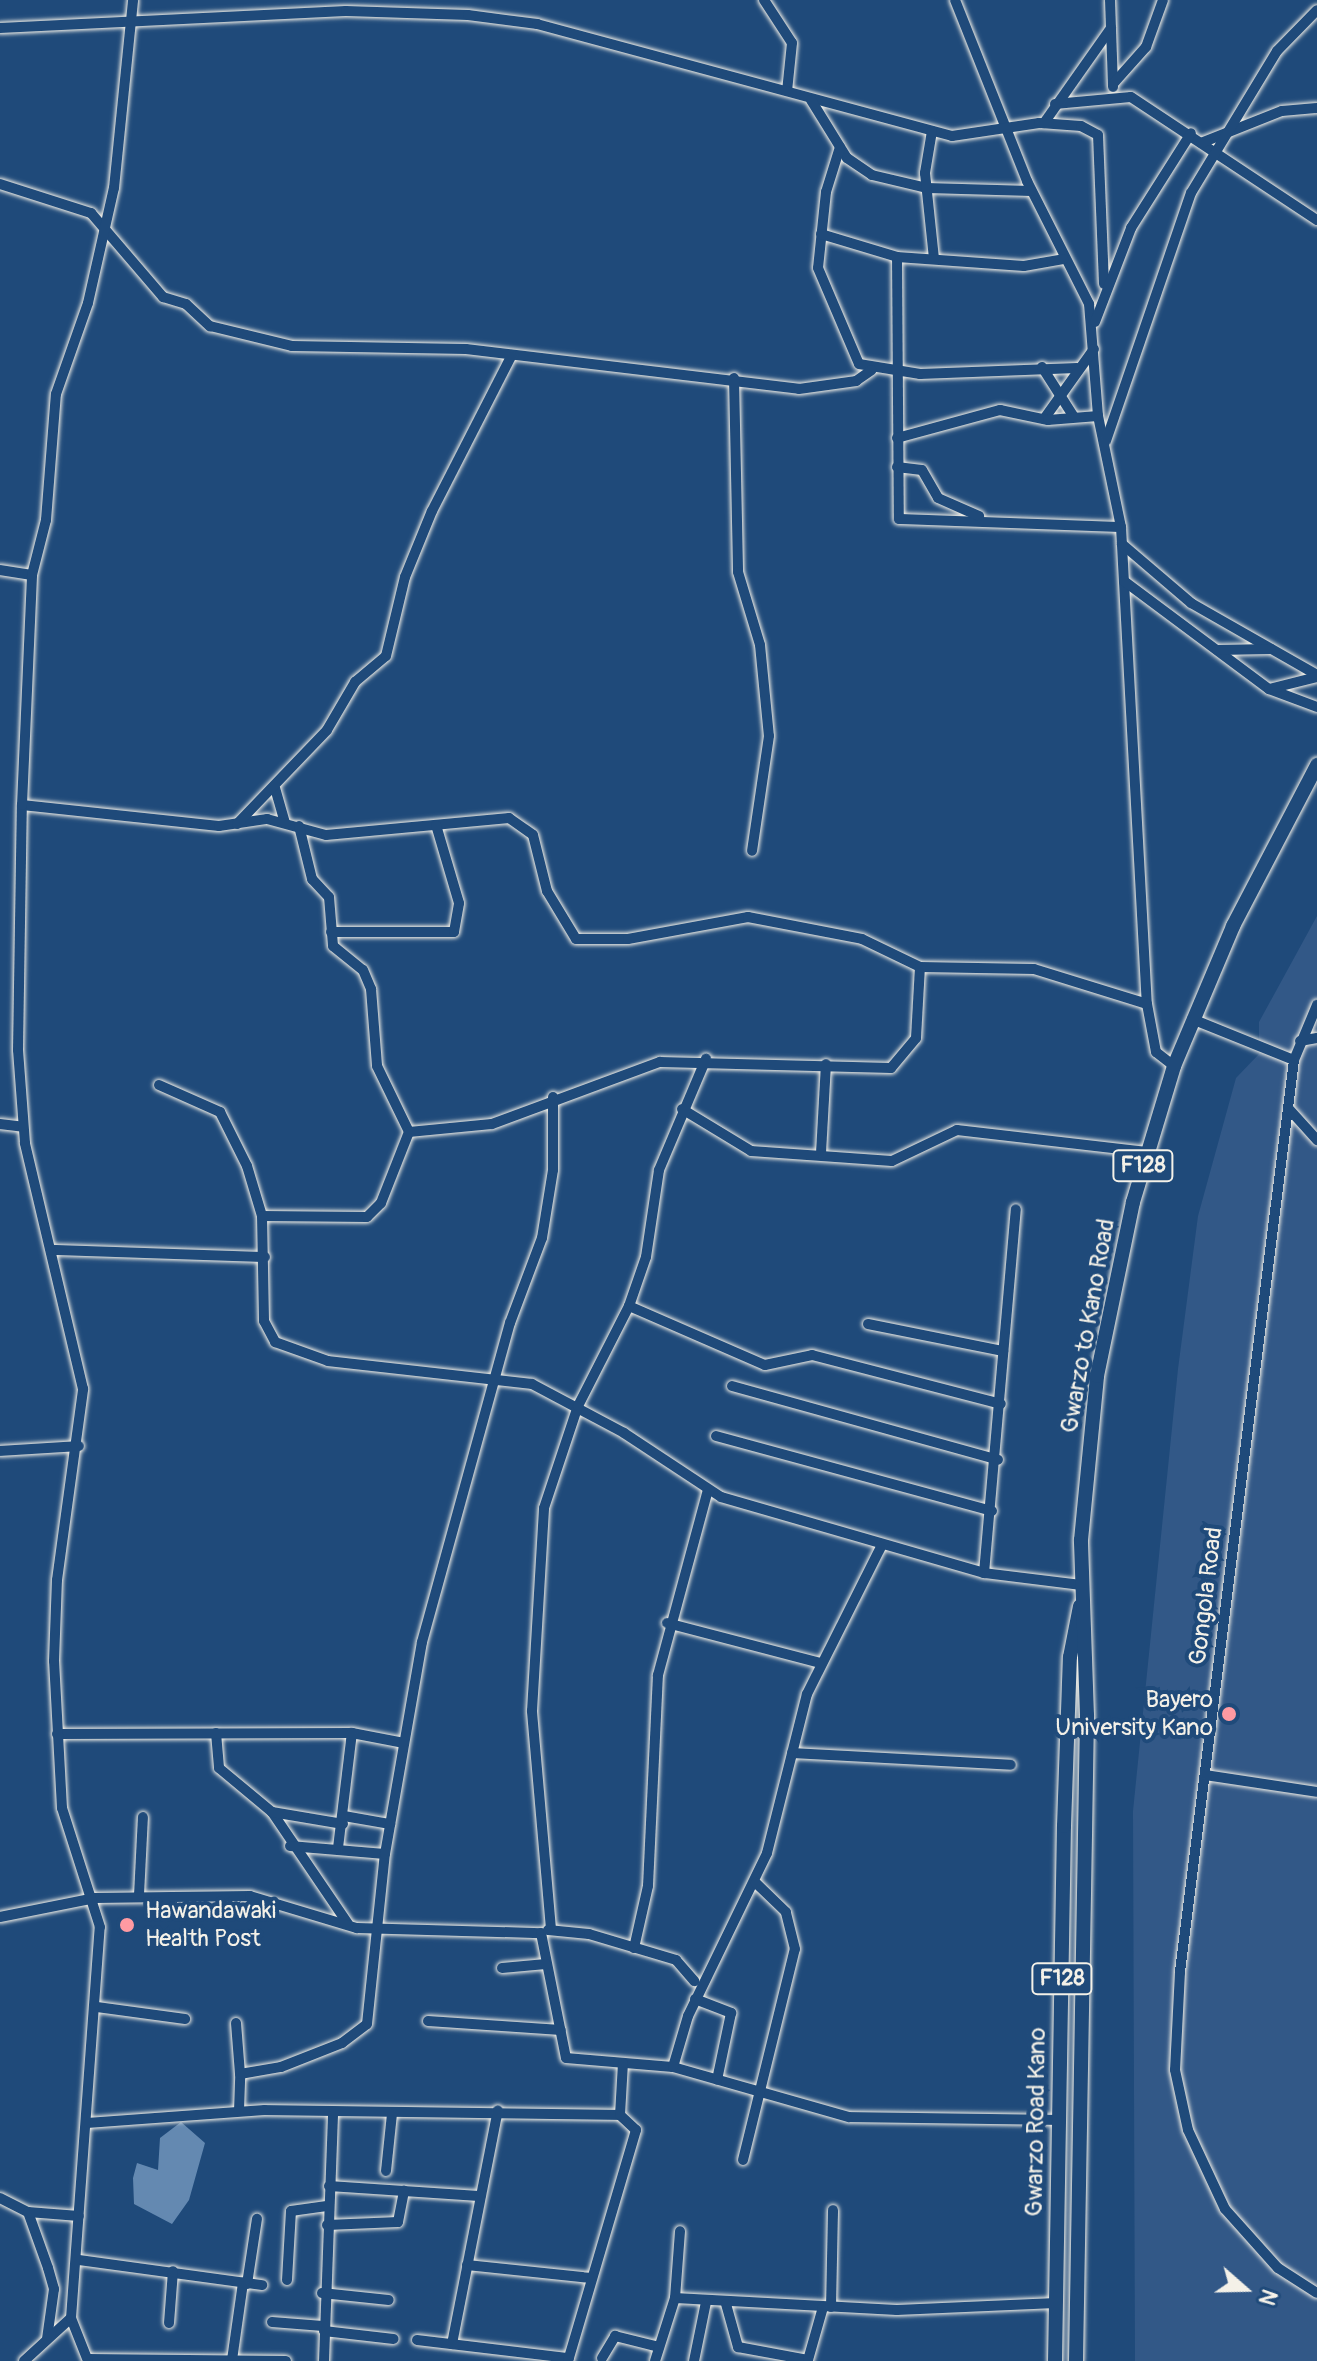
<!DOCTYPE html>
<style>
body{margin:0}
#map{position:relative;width:1317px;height:2361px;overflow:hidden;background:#1f4a7a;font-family:Pangolin,sans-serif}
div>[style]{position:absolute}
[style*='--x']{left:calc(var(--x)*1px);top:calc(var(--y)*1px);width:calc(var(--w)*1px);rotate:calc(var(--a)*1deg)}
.built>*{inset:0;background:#325887}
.water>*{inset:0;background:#6489b1}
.roads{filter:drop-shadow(0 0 2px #f4f1e8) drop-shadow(0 0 2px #f4f1e8)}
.minor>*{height:10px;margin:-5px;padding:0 5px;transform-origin:5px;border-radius:5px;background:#1f4a7a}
.major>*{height:14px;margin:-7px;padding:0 7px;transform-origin:7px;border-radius:7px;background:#1f4a7a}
.dots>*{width:22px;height:22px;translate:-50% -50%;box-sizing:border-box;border:4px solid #1f4a7a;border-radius:50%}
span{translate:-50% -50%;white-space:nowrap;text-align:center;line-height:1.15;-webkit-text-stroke:8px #1f4a7a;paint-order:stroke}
.shield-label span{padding:2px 6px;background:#1f4a7a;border:2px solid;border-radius:6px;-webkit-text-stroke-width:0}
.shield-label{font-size:22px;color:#f4f1e8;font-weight:700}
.street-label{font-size:24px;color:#f4f1e8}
.poi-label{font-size:24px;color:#f4f1e8}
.right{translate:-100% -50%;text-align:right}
.left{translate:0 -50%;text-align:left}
.north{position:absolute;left:1205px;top:2249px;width:80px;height:80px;-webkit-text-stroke:6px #1f4a7a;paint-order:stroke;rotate:110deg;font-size:22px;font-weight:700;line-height:32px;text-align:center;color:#f4f1e8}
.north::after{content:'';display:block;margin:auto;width:28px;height:36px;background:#f4f1e8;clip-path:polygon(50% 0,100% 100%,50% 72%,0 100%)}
</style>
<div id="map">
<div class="built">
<div style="clip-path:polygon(1317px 916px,1317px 2361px,1135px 2361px,1133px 1811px,1178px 1369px,1198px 1216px,1236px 1078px,1259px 1054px,1259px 1022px)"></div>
</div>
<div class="water">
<div style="clip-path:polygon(181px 2122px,205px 2143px,189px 2200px,172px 2224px,134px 2204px,133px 2178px,137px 2163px,158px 2170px,160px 2138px)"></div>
</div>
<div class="roads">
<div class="minor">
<div style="--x:764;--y:0;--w:51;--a:56.9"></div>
<div style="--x:792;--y:43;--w:48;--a:95.9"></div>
<div style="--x:955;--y:0;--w:195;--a:68.3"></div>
<div style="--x:1027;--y:181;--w:138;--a:63.2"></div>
<div style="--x:1089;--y:304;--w:112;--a:85.4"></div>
<div style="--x:1098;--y:416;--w:113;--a:78.3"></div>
<div style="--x:1121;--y:527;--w:478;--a:86.9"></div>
<div style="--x:1147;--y:1004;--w:49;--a:79.4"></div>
<div style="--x:1156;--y:1052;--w:23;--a:38"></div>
<div style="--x:1110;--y:0;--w:87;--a:88"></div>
<div style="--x:0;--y:28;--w:346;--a:-2.8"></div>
<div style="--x:346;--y:11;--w:122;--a:1.9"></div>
<div style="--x:468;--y:15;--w:70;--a:7.4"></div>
<div style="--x:537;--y:24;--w:430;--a:15.1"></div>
<div style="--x:952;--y:136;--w:88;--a:-8.5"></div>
<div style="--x:1039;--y:123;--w:42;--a:4.1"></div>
<div style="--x:1081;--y:126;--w:19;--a:28"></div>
<div style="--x:1098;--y:135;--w:149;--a:87.7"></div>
<div style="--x:1113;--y:84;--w:50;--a:-48.3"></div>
<div style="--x:1146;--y:47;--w:50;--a:-70.1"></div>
<div style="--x:811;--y:100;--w:68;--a:58.2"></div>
<div style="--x:847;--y:158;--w:30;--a:34"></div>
<div style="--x:872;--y:175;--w:57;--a:13.3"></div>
<div style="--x:927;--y:188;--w:104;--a:1.7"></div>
<div style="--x:1055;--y:104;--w:76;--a:-5.3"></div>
<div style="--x:1131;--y:97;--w:223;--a:33.5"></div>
<div style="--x:1044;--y:123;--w:116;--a:-54.8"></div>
<div style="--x:932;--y:131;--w:43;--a:99.5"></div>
<div style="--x:925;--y:173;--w:85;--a:84"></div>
<div style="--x:1201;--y:143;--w:87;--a:-21.6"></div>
<div style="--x:1282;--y:111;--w:35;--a:-5"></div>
<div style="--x:840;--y:147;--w:47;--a:107.3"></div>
<div style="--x:826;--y:192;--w:76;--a:96"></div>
<div style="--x:818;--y:268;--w:104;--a:66.9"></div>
<div style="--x:859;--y:364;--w:62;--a:9.3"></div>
<div style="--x:920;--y:374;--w:157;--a:-2.2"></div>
<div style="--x:0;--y:184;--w:96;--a:17.7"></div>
<div style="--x:91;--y:213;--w:111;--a:49.4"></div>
<div style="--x:163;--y:297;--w:24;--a:17"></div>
<div style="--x:186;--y:304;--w:33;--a:43"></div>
<div style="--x:210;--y:326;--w:84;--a:13.7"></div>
<div style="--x:292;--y:346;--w:174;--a:1"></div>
<div style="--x:466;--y:349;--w:335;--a:6.8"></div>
<div style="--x:799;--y:389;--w:58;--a:-8"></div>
<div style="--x:856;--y:381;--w:19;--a:-35"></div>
<div style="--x:821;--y:234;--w:79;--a:16.8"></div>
<div style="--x:897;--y:257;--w:127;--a:4.1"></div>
<div style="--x:1024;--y:266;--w:40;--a:-10"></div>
<div style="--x:897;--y:257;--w:262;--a:89.6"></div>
<div style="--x:899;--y:519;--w:222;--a:2.1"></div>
<div style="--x:1095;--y:322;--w:101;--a:-69"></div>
<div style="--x:1131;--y:228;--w:112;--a:-57.7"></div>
<div style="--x:1042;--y:367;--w:59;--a:57.4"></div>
<div style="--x:734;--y:378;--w:194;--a:88.8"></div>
<div style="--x:738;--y:572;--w:76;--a:73.2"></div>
<div style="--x:760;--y:645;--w:91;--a:84.4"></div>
<div style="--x:769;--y:736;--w:116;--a:98.4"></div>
<div style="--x:1044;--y:419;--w:86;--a:-54.5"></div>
<div style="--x:897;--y:438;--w:107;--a:-15.2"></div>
<div style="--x:1000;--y:410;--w:49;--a:11.8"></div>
<div style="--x:1048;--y:420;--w:50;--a:-4.6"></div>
<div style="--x:1106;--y:441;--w:262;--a:-71.1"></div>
<div style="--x:1191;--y:193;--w:166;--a:-58.8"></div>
<div style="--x:1277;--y:51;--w:57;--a:-45.7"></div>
<div style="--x:897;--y:467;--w:25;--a:7"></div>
<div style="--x:922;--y:470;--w:32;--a:60"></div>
<div style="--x:938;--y:498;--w:45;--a:23.7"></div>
<div style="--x:1122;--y:544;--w:91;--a:40.5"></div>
<div style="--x:1191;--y:603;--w:145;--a:29.7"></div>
<div style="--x:0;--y:570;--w:32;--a:9"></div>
<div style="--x:1124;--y:581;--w:181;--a:36.7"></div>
<div style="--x:1269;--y:689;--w:51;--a:20.6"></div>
<div style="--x:1217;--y:650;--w:54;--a:-1.1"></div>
<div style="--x:1269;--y:689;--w:49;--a:-14"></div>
<div style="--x:275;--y:788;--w:35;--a:74"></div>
<div style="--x:22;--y:805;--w:198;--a:6.1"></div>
<div style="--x:219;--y:826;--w:49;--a:-8.3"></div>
<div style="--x:267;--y:819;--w:61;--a:15.2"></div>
<div style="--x:326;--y:835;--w:184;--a:-5.3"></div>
<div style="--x:509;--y:818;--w:29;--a:35"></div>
<div style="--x:533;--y:835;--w:58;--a:76"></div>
<div style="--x:547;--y:891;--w:56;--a:58.9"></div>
<div style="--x:576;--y:939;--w:52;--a:0"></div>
<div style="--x:628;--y:939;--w:122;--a:-10.4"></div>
<div style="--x:748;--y:917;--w:116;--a:10.9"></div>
<div style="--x:862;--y:939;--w:64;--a:25.8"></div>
<div style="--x:920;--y:967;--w:114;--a:1"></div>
<div style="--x:1034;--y:969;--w:118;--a:17.2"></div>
<div style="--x:237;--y:824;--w:130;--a:-46.2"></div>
<div style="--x:327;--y:730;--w:56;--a:-59.7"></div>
<div style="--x:355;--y:682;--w:40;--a:-40"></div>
<div style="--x:386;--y:656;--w:81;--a:-76.5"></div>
<div style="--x:405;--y:577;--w:71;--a:-67.8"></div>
<div style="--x:432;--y:511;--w:175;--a:-62.9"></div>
<div style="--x:299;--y:826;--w:55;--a:76.2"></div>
<div style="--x:312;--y:879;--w:25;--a:47"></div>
<div style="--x:329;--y:897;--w:49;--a:85.3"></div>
<div style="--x:333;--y:946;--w:38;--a:39"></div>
<div style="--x:363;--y:970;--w:21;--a:67"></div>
<div style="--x:371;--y:989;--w:77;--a:85.5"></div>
<div style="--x:377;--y:1066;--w:73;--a:64.1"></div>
<div style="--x:331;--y:932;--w:123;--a:0"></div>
<div style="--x:454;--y:932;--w:29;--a:-80"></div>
<div style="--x:459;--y:903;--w:81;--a:-106.4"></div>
<div style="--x:1192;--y:1019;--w:110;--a:21.9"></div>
<div style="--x:1294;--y:1060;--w:919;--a:97.13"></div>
<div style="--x:1180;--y:1972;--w:98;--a:92.9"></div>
<div style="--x:1175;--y:2070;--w:61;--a:77.8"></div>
<div style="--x:1188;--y:2130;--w:87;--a:64.9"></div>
<div style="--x:1225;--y:2209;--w:79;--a:48.1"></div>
<div style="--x:1278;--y:2268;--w:46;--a:32.7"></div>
<div style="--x:1300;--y:1041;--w:17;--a:-10"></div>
<div style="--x:1294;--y:1060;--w:60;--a:-67.3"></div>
<div style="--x:159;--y:1085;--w:67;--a:23.9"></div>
<div style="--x:220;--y:1112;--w:60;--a:63.4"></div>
<div style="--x:247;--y:1166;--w:52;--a:73.3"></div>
<div style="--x:262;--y:1216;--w:105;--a:88.9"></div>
<div style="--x:264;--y:1321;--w:24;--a:62"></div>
<div style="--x:275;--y:1342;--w:56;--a:19.7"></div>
<div style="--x:328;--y:1361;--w:205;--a:6.4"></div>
<div style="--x:532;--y:1384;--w:104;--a:28"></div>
<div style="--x:624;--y:1433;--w:116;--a:33.4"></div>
<div style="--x:721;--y:1497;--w:274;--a:16.1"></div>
<div style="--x:984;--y:1573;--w:99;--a:7"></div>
<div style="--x:682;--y:1109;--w:81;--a:31.3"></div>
<div style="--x:751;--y:1151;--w:141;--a:4.1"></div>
<div style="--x:892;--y:1161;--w:72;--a:-25.5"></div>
<div style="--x:957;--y:1130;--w:191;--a:6.6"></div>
<div style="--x:1289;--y:1109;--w:42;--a:47.9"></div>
<div style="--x:0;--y:1124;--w:23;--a:7"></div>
<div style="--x:409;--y:1132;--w:83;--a:-5.5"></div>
<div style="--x:492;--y:1124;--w:179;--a:-20.3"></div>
<div style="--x:660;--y:1062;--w:231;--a:1.5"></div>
<div style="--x:891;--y:1068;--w:39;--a:-50"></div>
<div style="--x:916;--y:1038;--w:71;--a:-86.8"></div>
<div style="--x:821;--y:1153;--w:89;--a:-86.8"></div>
<div style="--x:262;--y:1216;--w:105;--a:0.5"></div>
<div style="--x:367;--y:1217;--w:20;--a:-45"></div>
<div style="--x:381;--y:1203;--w:76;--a:-68.5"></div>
<div style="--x:54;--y:1250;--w:211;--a:1.9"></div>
<div style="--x:629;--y:1306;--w:148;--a:23.5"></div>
<div style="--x:765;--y:1365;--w:48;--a:-12"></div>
<div style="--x:812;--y:1355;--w:195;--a:14.5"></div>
<div style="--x:868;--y:1324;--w:138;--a:11.3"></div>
<div style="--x:732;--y:1386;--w:276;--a:15.5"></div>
<div style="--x:716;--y:1436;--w:286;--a:15.2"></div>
<div style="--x:0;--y:1451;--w:79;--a:-3.6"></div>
<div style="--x:984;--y:1573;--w:365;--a:-85"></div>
<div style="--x:667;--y:1623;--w:159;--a:14.6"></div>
<div style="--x:216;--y:1733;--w:35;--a:85"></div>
<div style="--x:219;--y:1768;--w:69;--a:39.7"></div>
<div style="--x:272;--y:1812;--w:135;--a:55.8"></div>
<div style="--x:57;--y:1734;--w:295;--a:-0.2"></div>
<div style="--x:352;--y:1733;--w:53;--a:10.9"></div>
<div style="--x:792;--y:1753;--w:219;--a:3.1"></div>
<div style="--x:1205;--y:1775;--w:113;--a:8.6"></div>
<div style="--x:272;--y:1812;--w:72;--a:9.6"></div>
<div style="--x:344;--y:1816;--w:47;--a:9.9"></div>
<div style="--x:290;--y:1846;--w:95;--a:4.8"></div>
<div style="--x:338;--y:1848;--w:116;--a:-83.1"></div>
<div style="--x:139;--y:1895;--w:78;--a:-87.1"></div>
<div style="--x:0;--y:1917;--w:97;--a:-11.3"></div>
<div style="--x:95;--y:1898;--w:155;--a:-0.7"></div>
<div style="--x:250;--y:1896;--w:112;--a:16.7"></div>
<div style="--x:357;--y:1928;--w:184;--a:1.6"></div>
<div style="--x:541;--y:1933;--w:127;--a:78.7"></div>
<div style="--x:566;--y:2058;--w:107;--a:4.8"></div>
<div style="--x:673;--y:2067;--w:183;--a:15.9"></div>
<div style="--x:849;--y:2117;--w:209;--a:0.8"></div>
<div style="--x:551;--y:1929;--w:219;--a:-95"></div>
<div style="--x:532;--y:1711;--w:203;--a:-86.6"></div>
<div style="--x:544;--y:1508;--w:108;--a:-71.6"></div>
<div style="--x:578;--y:1406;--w:112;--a:-63"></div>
<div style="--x:629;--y:1306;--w:52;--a:-70.9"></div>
<div style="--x:646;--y:1257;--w:88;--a:-81.5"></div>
<div style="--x:659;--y:1170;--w:121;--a:-67.1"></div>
<div style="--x:548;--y:1930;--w:41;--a:5.6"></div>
<div style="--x:589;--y:1934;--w:91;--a:16.6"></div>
<div style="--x:676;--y:1960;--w:28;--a:49"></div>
<div style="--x:634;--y:1948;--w:64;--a:-77.3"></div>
<div style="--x:648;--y:1886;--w:211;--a:-87.3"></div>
<div style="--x:658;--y:1675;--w:192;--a:-74.9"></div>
<div style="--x:502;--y:1968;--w:44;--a:-5.2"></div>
<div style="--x:695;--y:1999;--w:39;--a:21"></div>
<div style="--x:731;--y:2013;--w:68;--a:101.8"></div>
<div style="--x:97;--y:2007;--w:89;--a:7.8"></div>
<div style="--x:428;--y:2021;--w:133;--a:3.9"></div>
<div style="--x:236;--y:2023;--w:51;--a:85.5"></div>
<div style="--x:673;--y:2067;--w:53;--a:-73.6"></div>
<div style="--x:688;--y:2016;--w:181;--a:-64.1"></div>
<div style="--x:767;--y:1853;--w:164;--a:-75.9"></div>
<div style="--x:807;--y:1694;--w:167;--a:-63.3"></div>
<div style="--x:239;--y:2111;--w:37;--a:-88"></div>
<div style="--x:240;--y:2074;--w:42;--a:-9.7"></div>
<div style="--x:281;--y:2067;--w:66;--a:-21.5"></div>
<div style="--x:342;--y:2043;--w:31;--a:-37"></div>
<div style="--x:367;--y:2024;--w:171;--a:-84"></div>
<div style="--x:385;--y:1854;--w:215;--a:-80.1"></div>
<div style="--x:422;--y:1642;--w:331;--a:-74.6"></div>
<div style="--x:510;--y:1323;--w:91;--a:-69.4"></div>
<div style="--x:542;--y:1238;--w:69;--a:-80.8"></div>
<div style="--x:553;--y:1170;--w:73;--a:-90"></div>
<div style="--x:87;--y:2123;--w:178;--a:-4.2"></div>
<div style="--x:265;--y:2110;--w:355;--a:0.8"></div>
<div style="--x:743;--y:2160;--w:217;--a:-76.2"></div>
<div style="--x:795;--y:1949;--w:38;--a:-104"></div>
<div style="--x:786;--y:1912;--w:42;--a:-136"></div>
<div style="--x:386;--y:2171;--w:57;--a:-84"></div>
<div style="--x:329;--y:2186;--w:150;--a:3.8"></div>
<div style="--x:0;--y:2198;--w:31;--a:27"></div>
<div style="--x:28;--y:2212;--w:59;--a:70.3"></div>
<div style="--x:48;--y:2268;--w:22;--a:74"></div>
<div style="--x:54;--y:2289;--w:50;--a:98"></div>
<div style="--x:28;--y:2212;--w:51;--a:4.5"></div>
<div style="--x:327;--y:2225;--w:71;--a:-2.4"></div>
<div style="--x:398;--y:2222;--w:32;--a:-79"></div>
<div style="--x:79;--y:2260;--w:185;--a:7.8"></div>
<div style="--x:467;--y:2265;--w:125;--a:6"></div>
<div style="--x:287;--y:2280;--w:69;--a:-86.7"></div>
<div style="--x:291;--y:2211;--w:36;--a:-8"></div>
<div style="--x:247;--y:2284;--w:66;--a:-81.3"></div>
<div style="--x:322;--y:2293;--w:67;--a:6"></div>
<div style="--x:675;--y:2298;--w:222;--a:3.1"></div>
<div style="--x:897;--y:2310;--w:159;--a:-2.5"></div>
<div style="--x:726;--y:2304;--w:45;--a:74.4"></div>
<div style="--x:738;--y:2347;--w:71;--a:10.5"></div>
<div style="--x:808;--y:2360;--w:55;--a:-74.2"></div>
<div style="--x:831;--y:2307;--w:97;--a:-88.8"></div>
<div style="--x:272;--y:2322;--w:51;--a:4.5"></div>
<div style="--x:169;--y:2323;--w:52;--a:-85.6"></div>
<div style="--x:324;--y:2331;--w:70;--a:6.5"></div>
<div style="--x:417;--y:2340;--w:153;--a:6.8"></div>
<div style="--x:452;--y:2344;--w:238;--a:-78.9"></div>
<div style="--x:602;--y:2358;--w:26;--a:-59"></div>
<div style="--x:615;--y:2336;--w:45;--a:14"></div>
<div style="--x:88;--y:2359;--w:198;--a:0.6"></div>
<div style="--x:232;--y:2360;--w:78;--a:-81.9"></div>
<div style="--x:24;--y:2361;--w:64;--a:-42.5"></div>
<div style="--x:88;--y:2361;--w:46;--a:-111.6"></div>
<div style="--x:71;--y:2318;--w:392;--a:-85.8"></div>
<div style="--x:100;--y:1927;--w:125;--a:-107.7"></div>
<div style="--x:62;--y:1808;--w:147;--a:-93.1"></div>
<div style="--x:54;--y:1661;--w:81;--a:-87.9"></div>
<div style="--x:57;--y:1580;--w:193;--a:-82.2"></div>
<div style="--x:83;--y:1389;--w:253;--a:-103.3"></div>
<div style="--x:25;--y:1143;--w:93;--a:-94.3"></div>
<div style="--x:18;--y:1050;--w:245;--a:-89.1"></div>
<div style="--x:22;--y:805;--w:230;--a:-87.5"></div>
<div style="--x:32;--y:575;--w:57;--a:-75.7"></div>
<div style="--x:46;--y:520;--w:126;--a:-85.5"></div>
<div style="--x:56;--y:394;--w:96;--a:-70.6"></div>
<div style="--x:88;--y:303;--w:118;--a:-77.3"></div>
<div style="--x:114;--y:188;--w:189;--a:-84.2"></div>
<div style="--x:324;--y:2361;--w:246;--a:-87.9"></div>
<div style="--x:568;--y:2361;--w:241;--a:-73.6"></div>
<div style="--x:636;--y:2130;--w:22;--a:-137"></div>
<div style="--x:620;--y:2115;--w:52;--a:-86.7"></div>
<div style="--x:655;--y:2361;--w:66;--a:-72.4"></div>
<div style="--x:675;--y:2298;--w:67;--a:-85.7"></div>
<div style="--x:694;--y:2361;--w:60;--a:-78.5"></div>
</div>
<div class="major">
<div style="--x:1055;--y:2361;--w:535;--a:-89.04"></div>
<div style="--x:1064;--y:1826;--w:169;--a:-88"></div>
<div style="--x:1070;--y:1657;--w:52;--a:-78.9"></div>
<div style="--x:1076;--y:2361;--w:646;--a:-89.02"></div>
<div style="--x:1087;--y:1715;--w:175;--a:-92"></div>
<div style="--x:1081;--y:1540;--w:165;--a:-84.4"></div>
<div style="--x:1097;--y:1376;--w:178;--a:-78.3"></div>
<div style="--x:1133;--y:1202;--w:142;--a:-73.2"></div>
<div style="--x:1174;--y:1066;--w:152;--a:-67.1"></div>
<div style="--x:1233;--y:926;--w:182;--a:-62.4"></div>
</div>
</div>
<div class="dots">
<div style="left:1229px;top:1714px;background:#ff9aa2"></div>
<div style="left:127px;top:1925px;background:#ff9aa2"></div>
</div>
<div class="shield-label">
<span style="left:1143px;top:1166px">F128</span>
<span style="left:1062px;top:1979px">F128</span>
</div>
<div class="street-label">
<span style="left:1088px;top:1326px;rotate:-80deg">Gwarzo to Kano Road</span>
<span style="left:1206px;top:1596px;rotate:-83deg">Gongola Road</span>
<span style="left:1036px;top:2122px;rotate:-89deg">Gwarzo Road Kano</span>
</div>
<div class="poi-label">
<span class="right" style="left:1213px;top:1714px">Bayero<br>University Kano</span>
<span class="left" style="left:145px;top:1925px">Hawandawaki<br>Health Post</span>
</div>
<div class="north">N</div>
</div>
